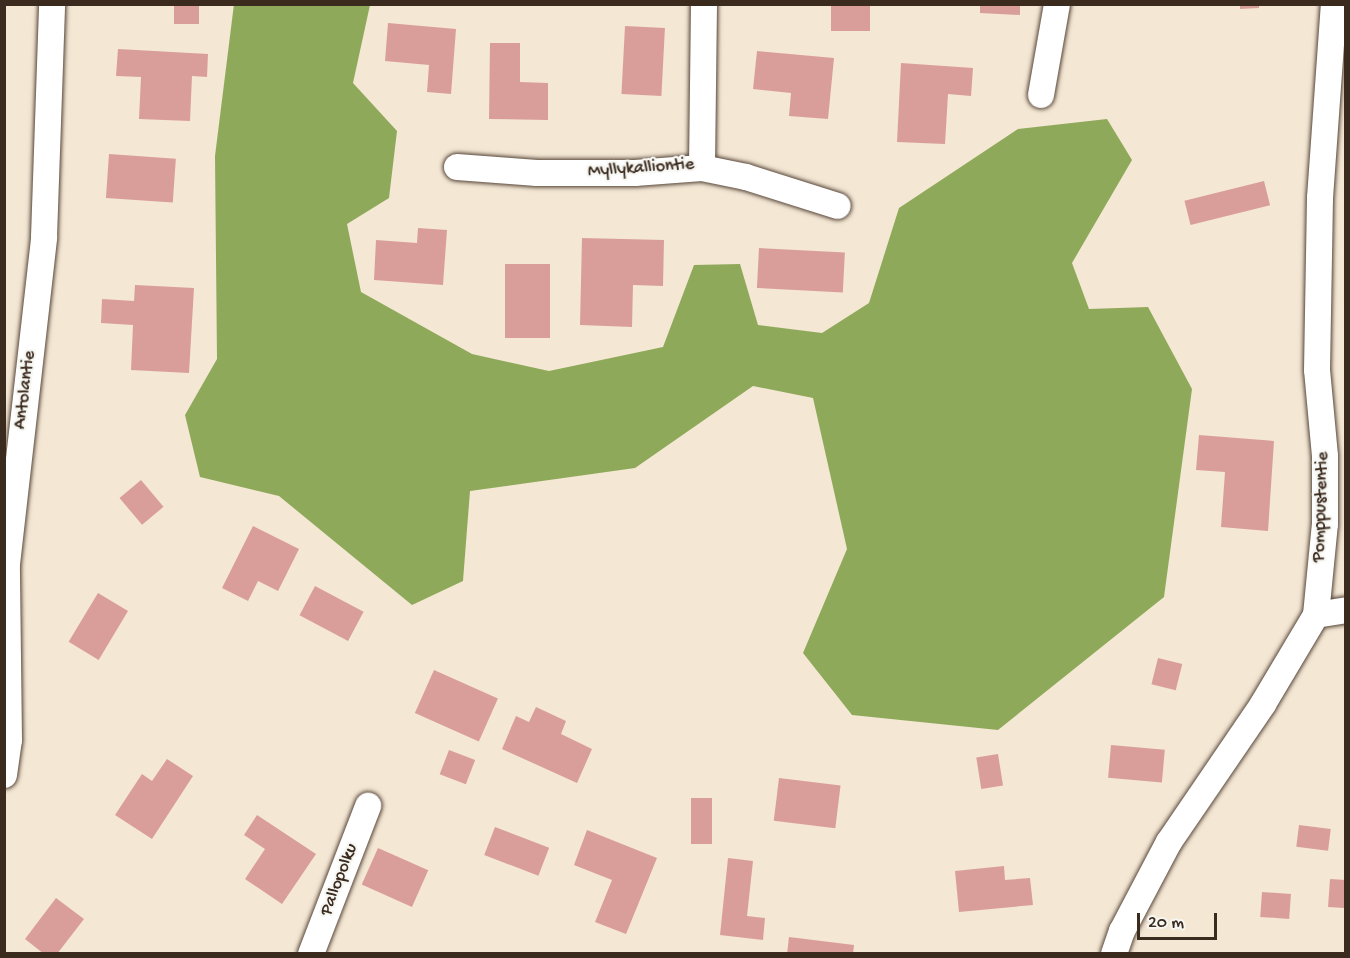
<!DOCTYPE html>
<style>
body{margin:0}
#map{position:relative;width:1350px;height:958px;overflow:hidden;background:#f4e7d4;font-family:"Gochi Hand",sans-serif}
div>[style]{position:absolute}
[style*='--x']{left:calc(var(--x)*1px);top:calc(var(--y)*1px);width:calc(var(--w)*1px);rotate:calc(var(--a)*1deg)}
.forest>*{inset:0;background:#8fa95a}
.building>*{inset:0;background:#da9e9a;transform-origin:0 0}
.roads{filter:drop-shadow(0 0 2px #574639) drop-shadow(0 0 2px #574639)}
.minor>*{height:26px;margin:-13px;padding:0 13px;transform-origin:13px;border-radius:13px;background:#fff}
span{translate:-50% -50%;white-space:nowrap;text-align:center;line-height:1.15;-webkit-text-stroke:4.5px #f6f6f2;paint-order:stroke}
.street-label{font-size:18px;color:#3b2a1e}
.frame{position:absolute;inset:0;border:6px solid #3b2a1e;pointer-events:none}
.scale{position:absolute;left:1137px;top:913px;width:80px;height:27px;box-sizing:border-box;border:3px solid #3b2a1e;border-top:0;padding-left:8px;font-size:18px;line-height:21px;white-space:nowrap;color:#3b2a1e;-webkit-text-stroke:4px #f6f6f2;paint-order:stroke}
</style>
<div id="map">
<div class="forest">
<div style="clip-path:polygon(234px 4px,370px 5px,353px 83px,397px 131px,389px 198px,347px 224px,361px 292px,472px 354px,549px 371px,663px 347px,694px 265px,740px 264px,758px 325px,822px 333px,869px 303px,899px 208px,1018px 129px,1107px 119px,1132px 160px,1072px 263px,1089px 309px,1148px 307px,1192px 389px,1164px 597px,998px 730px,852px 715px,803px 653px,847px 549px,813px 398px,753px 386px,635px 468px,470px 491px,463px 581px,412px 605px,279px 496px,200px 477px,185px 415px,217px 359px,215px 156px)"></div>
</div>
<div class="building">
<div style="left:174px;top:4px;width:25px;height:20px"></div>
<div style="left:831px;top:4px;width:39px;height:27px"></div>
<div style="clip-path:polygon(980px 4px,1020px 4px,1020px 15px,980px 13px)"></div>
<div style="clip-path:polygon(1240px 4px,1259px 4px,1259px 8px,1240px 9px)"></div>
<div style="clip-path:polygon(388px 23px,456px 29px,451px 94px,427px 92px,429px 65px,385px 61px)"></div>
<div style="left:625px;top:26px;width:40px;height:68px;rotate:3deg"></div>
<div style="clip-path:polygon(490px 43px,520px 43px,520px 82px,548px 83px,548px 120px,489px 119px)"></div>
<div style="clip-path:polygon(118px 49px,208px 54px,207px 77px,192px 76px,190px 121px,139px 119px,141px 77px,116px 76px)"></div>
<div style="clip-path:polygon(757px 51px,834px 58px,828px 119px,789px 116px,791px 93px,753px 89px)"></div>
<div style="clip-path:polygon(901px 63px,973px 68px,971px 96px,948px 94px,945px 144px,897px 142px)"></div>
<div style="left:109px;top:154px;width:67px;height:44px;rotate:4deg"></div>
<div style="left:1264px;top:181px;width:25px;height:82px;rotate:76deg"></div>
<div style="clip-path:polygon(418px 228px,447px 230px,443px 285px,374px 280px,376px 240px,417px 243px)"></div>
<div style="clip-path:polygon(582px 238px,664px 240px,663px 286px,633px 285px,632px 327px,580px 325px)"></div>
<div style="left:759px;top:248px;width:86px;height:40px;rotate:3deg"></div>
<div style="left:505px;top:264px;width:45px;height:74px"></div>
<div style="clip-path:polygon(135px 285px,194px 288px,189px 373px,131px 370px,133px 325px,101px 323px,102px 299px,134px 301px)"></div>
<div style="clip-path:polygon(1199px 435px,1274px 441px,1268px 531px,1221px 527px,1225px 472px,1196px 470px)"></div>
<div style="left:141px;top:480px;width:35px;height:28px;rotate:50deg"></div>
<div style="clip-path:polygon(253px 526px,299px 549px,278px 591px,258px 581px,248px 601px,222px 588px)"></div>
<div style="left:315px;top:586px;width:55px;height:33px;rotate:28deg"></div>
<div style="left:98px;top:593px;width:35px;height:57px;rotate:31deg"></div>
<div style="left:1158px;top:658px;width:25px;height:27px;rotate:14deg"></div>
<div style="left:434px;top:670px;width:70px;height:47px;rotate:24deg"></div>
<div style="clip-path:polygon(536px 707px,566px 721px,561px 734px,592px 749px,577px 783px,502px 749px,516px 716px,529px 722px)"></div>
<div style="left:1111px;top:745px;width:54px;height:33px;rotate:5deg"></div>
<div style="left:449px;top:750px;width:28px;height:26px;rotate:21deg"></div>
<div style="left:998px;top:754px;width:32px;height:22px;rotate:81deg"></div>
<div style="clip-path:polygon(167px 759px,193px 776px,152px 839px,115px 815px,142px 774px,152px 781px)"></div>
<div style="left:779px;top:778px;width:62px;height:43px;rotate:7deg"></div>
<div style="left:691px;top:798px;width:21px;height:46px"></div>
<div style="clip-path:polygon(257px 815px,316px 854px,282px 904px,245px 879px,265px 849px,244px 835px)"></div>
<div style="left:1299px;top:825px;width:32px;height:22px;rotate:7deg"></div>
<div style="left:495px;top:827px;width:58px;height:30px;rotate:21deg"></div>
<div style="clip-path:polygon(587px 830px,657px 858px,626px 934px,595px 922px,612px 880px,574px 865px)"></div>
<div style="left:378px;top:848px;width:55px;height:40px;rotate:24deg"></div>
<div style="clip-path:polygon(728px 858px,753px 861px,747px 916px,765px 918px,763px 940px,720px 935px)"></div>
<div style="clip-path:polygon(1004px 866px,1005px 880px,1030px 878px,1033px 905px,959px 912px,955px 871px)"></div>
<div style="left:1330px;top:879px;width:16px;height:28px;rotate:4deg"></div>
<div style="left:1262px;top:892px;width:29px;height:25px;rotate:4deg"></div>
<div style="clip-path:polygon(56px 898px,84px 919px,57px 954px,44px 954px,25px 939px)"></div>
<div style="clip-path:polygon(789px 937px,854px 945px,853px 954px,787px 954px)"></div>
</div>
<div class="roads">
<div class="minor">
<div style="--x:1041;--y:95;--w:92;--a:-80"></div>
<div style="--x:457;--y:167;--w:80;--a:4.3"></div>
<div style="--x:537;--y:173;--w:98;--a:0"></div>
<div style="--x:635;--y:173;--w:67;--a:-4.3"></div>
<div style="--x:702;--y:168;--w:164;--a:-89.3"></div>
<div style="--x:702;--y:168;--w:45;--a:11.6"></div>
<div style="--x:746;--y:177;--w:96;--a:17.5"></div>
<div style="--x:1316;--y:615;--w:30;--a:-9"></div>
<div style="--x:4;--y:775;--w:35;--a:-82"></div>
<div style="--x:9;--y:740;--w:176;--a:-90.7"></div>
<div style="--x:7;--y:564;--w:329;--a:-83.5"></div>
<div style="--x:44;--y:237;--w:233;--a:-88"></div>
<div style="--x:311;--y:954;--w:159;--a:-68.9"></div>
<div style="--x:1114;--y:954;--w:24;--a:-71"></div>
<div style="--x:1122;--y:931;--w:101;--a:-62.2"></div>
<div style="--x:1169;--y:842;--w:167;--a:-55.7"></div>
<div style="--x:1263;--y:704;--w:104;--a:-59.2"></div>
<div style="--x:1316;--y:615;--w:91;--a:-84.4"></div>
<div style="--x:1325;--y:524;--w:68;--a:-90"></div>
<div style="--x:1325;--y:456;--w:86;--a:-95.3"></div>
<div style="--x:1317;--y:370;--w:172;--a:-89"></div>
<div style="--x:1320;--y:198;--w:195;--a:-85.9"></div>
</div>
</div>
<div class="street-label">
<span style="left:641px;top:169px;rotate:-4deg">Myllykalliontie</span>
<span style="left:26px;top:390px;rotate:-83deg">Antolantie</span>
<span style="left:1322px;top:507px;rotate:-88deg">Pomppustentie</span>
<span style="left:340px;top:880px;rotate:-69deg">Pallopolku</span>
</div>
<div class="frame"></div>
<div class="scale">20 m</div>
</div>
